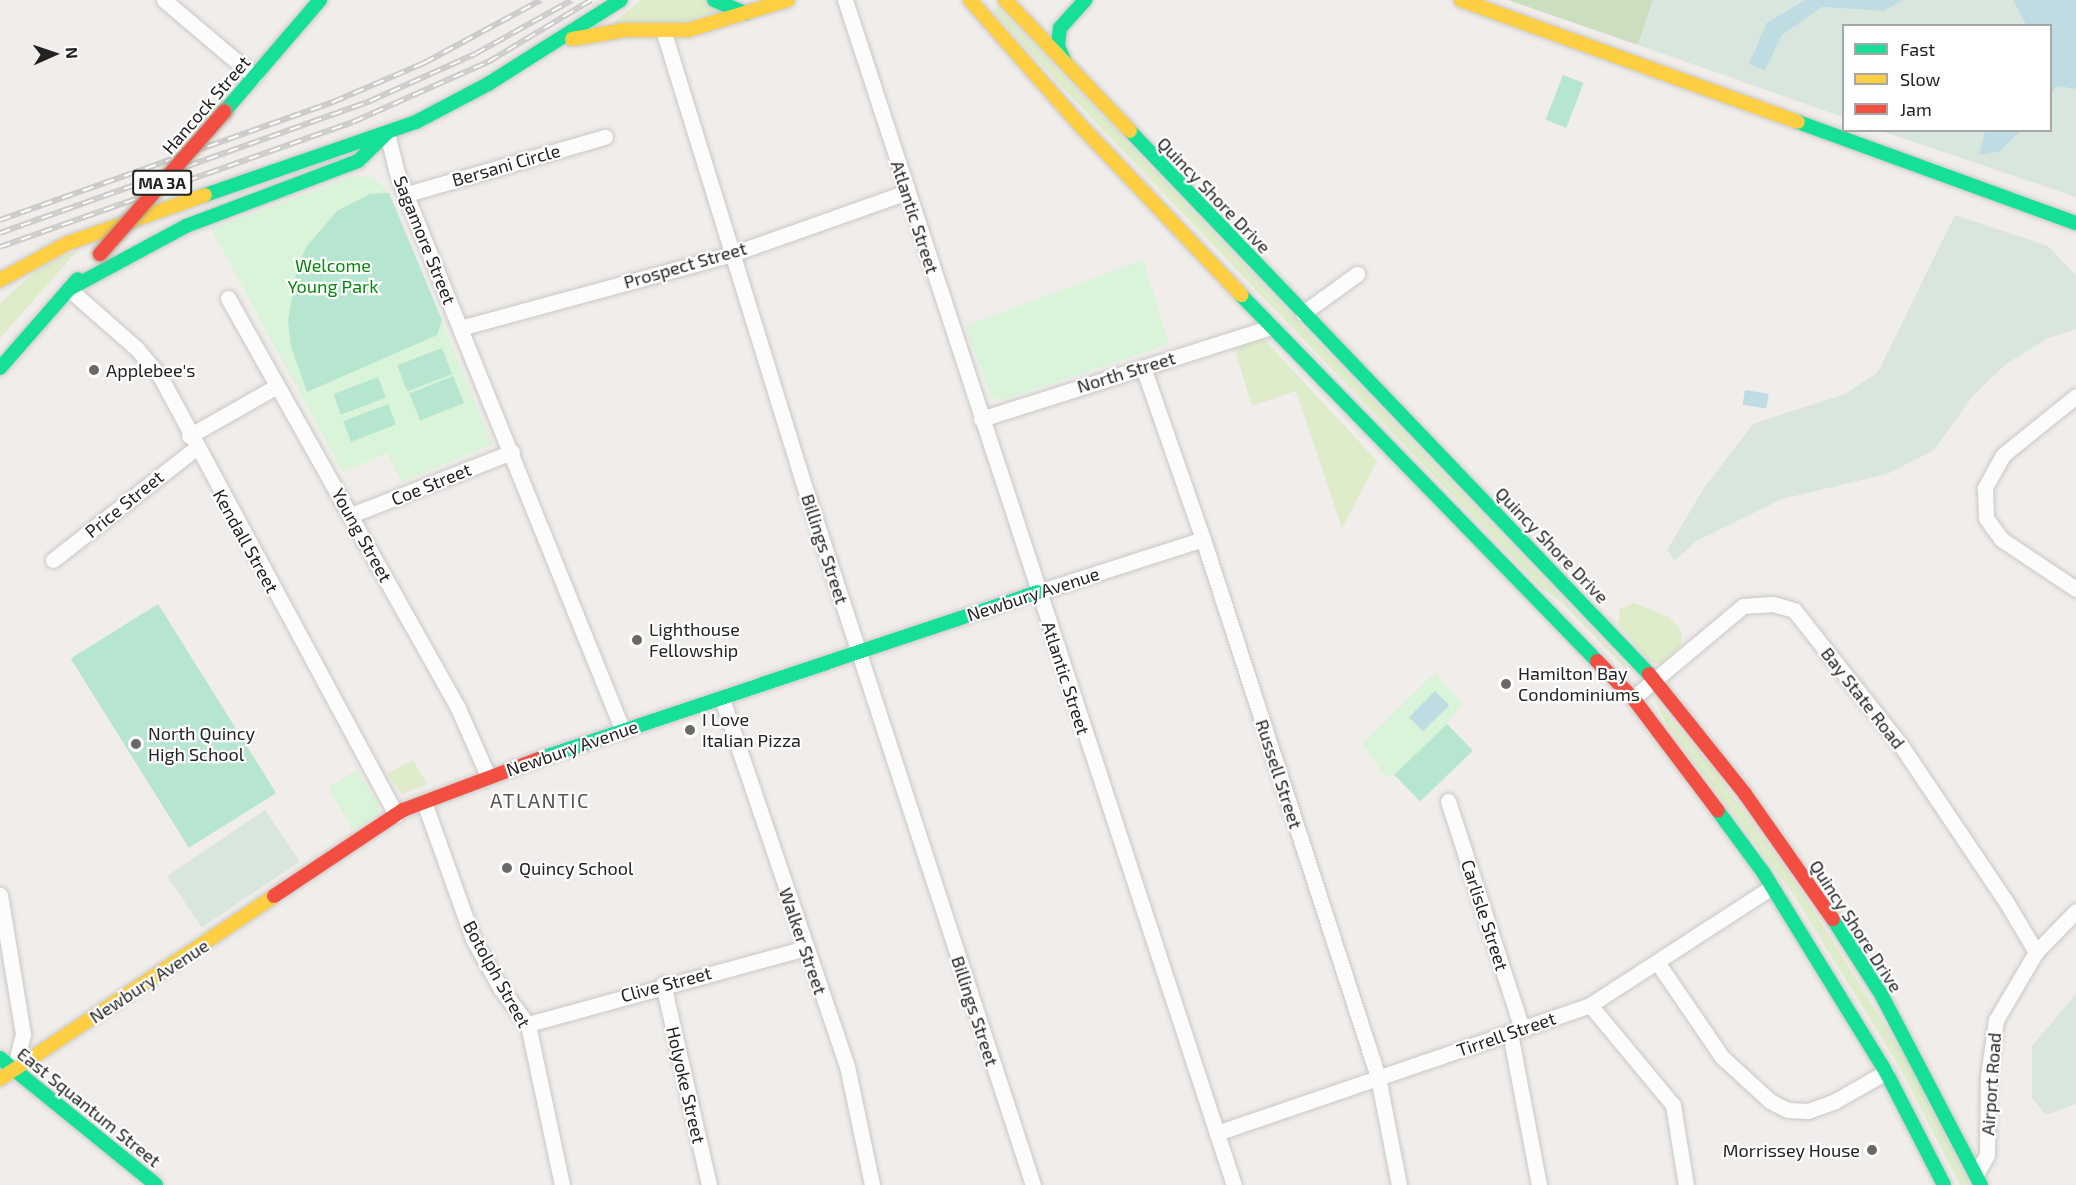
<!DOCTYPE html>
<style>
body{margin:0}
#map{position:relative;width:2076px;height:1185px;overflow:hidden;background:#f0edea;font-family:"Exo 2",sans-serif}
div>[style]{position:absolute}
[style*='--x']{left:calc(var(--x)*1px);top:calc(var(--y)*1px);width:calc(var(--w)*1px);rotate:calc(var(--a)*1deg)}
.grass>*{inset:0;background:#deecca}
.forest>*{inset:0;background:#ccdec0}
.wetland>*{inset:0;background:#d8e6dd;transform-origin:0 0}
.park>*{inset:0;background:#d9f4d8}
.pitch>*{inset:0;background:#b6e6d0;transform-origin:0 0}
.water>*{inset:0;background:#bedce2;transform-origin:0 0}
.roads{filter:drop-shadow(0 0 2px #c9c8c6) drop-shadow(0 0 2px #c9c8c6)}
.street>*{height:15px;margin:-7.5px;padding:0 7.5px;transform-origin:7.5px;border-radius:7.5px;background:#fdfcfc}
.fast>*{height:14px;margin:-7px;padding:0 7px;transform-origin:7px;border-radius:7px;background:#16e098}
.slow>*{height:14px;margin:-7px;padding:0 7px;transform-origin:7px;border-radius:7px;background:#ffcf43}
.jam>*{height:14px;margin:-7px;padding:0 7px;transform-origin:7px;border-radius:7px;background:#f24e42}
.rail>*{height:6px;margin-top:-3px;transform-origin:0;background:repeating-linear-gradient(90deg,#fff 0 11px,#cccccb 0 22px);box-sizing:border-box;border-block:2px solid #cccccb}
.bridges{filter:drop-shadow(0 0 2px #a79a86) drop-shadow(0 0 2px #a79a86)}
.jam-bridge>*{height:14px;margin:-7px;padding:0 7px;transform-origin:7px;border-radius:7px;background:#f24e42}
.dots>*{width:16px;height:16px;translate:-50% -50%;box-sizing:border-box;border:3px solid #fff;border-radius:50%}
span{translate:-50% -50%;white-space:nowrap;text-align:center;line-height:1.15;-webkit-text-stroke:4.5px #fff;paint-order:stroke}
.shield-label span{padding:2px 4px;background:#fff;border:2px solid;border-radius:4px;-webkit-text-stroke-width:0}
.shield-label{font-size:16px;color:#222;font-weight:700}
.street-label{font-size:18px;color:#222}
.park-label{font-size:18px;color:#0b8510}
.poi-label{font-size:18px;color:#222}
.left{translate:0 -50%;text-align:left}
.right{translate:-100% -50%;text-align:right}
.neighbourhood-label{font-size:20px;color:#555;letter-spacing:1.5px}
.legend{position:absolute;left:1842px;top:24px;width:210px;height:108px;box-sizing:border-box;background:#fff;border:2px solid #a7a7a7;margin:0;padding:8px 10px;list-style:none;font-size:18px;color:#222}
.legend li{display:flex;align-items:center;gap:12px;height:30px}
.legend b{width:30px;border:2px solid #a7a7a7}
.north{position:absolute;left:24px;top:24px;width:60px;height:60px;-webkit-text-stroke:4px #fff;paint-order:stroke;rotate:87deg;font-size:16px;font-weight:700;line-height:24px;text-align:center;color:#222}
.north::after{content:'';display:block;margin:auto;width:21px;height:27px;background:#222;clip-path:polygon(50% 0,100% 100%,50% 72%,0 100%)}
</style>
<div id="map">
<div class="grass">
<div style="clip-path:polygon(642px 0,706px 0,721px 11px,688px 20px,608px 26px)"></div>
<div style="clip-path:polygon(998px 7px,1627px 666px,1625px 668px,1563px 603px,1541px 588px,1064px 89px,992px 11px)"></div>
<div style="clip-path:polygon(78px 250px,0 338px,0 303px,41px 267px)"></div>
<div style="clip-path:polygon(1263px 338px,1377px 461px,1342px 528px,1296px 391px,1252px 406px,1234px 347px)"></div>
<div style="clip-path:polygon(1634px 603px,1669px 617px,1682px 632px,1681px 646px,1661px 664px,1650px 662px,1618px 624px,1620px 609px)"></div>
<div style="clip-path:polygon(1656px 701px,1713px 769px,1800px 889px,1907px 1061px,1970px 1185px,1960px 1185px,1899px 1066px,1793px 894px,1667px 726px)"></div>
<div style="clip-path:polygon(413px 760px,427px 784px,402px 794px,387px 774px)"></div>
</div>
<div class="forest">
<div style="clip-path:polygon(1508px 0,1653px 0,1638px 45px)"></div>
</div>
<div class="wetland">
<div style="clip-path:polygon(1653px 0,1805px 0,1766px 22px,1782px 35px,1822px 7px,1884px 11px,1903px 0,2013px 0,2026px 25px,1844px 26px,1843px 117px,1638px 45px)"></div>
<div style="clip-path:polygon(2057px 86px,2076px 89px,2076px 197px,1881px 131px,1985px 131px,1979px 155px,2015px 138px,2021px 131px,2050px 130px,2051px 94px)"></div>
<div style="clip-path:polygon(1955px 215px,2048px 246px,2076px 275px,2076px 329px,2048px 338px,2006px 364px,1972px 397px,1934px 450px,1887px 474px,1782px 499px,1696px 541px,1675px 561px,1667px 550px,1704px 488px,1753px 424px,1845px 394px,1878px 372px)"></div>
<div style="left:265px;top:810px;width:62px;height:118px;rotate:56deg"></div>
<div style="clip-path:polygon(2076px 994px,2076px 1104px,2046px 1115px,2032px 1098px,2032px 1046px)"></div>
</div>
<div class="park">
<div style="clip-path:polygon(354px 176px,373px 177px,389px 193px,492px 444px,402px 482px,387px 453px,343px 472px,211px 229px)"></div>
<div style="clip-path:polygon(1143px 260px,1169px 344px,1002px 400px,992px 398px,965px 326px)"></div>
<div style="clip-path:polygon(1435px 673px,1462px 703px,1447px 724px,1473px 751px,1420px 802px,1394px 775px,1386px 778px,1363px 743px)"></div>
<div style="clip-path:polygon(357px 770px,379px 806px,378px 815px,353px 830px,328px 787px)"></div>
</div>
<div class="pitch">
<div style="left:1563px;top:75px;width:22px;height:48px;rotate:21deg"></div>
<div style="clip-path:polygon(389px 193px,442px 320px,437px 335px,307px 392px,291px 346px,288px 321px,297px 267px,307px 246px,337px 211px,370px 194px)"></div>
<div style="left:442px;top:348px;width:28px;height:48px;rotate:69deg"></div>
<div style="left:453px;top:376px;width:29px;height:47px;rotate:68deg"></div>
<div style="left:378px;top:377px;width:22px;height:48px;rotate:69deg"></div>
<div style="left:388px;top:404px;width:22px;height:48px;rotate:69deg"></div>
<div style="left:158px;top:604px;width:223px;height:103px;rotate:58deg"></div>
<div style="left:1447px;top:724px;width:37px;height:73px;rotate:46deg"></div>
</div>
<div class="water">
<div style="clip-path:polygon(1805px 0,1903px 0,1884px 11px,1822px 7px,1782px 35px,1765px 70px,1749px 64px,1767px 22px)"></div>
<div style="clip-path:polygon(2013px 0,2076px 0,2076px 89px,2057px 86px,2051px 94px,2050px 26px,2026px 25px)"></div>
<div style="clip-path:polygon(1985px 131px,1985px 130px,2021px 131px,2000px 151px,1979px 155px)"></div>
<div style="left:1745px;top:390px;width:24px;height:15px;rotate:9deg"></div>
<div style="left:1435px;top:691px;width:20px;height:37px;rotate:45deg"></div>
</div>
<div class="roads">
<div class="street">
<div style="--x:164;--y:0;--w:118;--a:40.2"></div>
<div style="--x:845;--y:0;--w:1247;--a:71.83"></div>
<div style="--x:664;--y:33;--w:483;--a:72.8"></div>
<div style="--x:807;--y:494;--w:727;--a:71.89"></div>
<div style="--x:387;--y:133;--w:41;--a:76"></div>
<div style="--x:397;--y:173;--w:602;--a:67.95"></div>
<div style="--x:407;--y:194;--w:206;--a:-16.1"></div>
<div style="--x:69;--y:289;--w:91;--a:41.4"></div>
<div style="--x:137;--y:349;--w:38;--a:50"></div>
<div style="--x:161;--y:378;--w:496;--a:61.7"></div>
<div style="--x:228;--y:298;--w:470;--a:60.7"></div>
<div style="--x:458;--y:708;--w:74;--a:66.2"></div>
<div style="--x:1303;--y:313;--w:67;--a:-35.8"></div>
<div style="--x:460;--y:328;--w:282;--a:-15.2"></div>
<div style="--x:732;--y:254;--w:186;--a:-19.5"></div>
<div style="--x:1143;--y:367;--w:182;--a:70.8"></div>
<div style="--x:1203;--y:539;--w:566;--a:71.98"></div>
<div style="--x:1378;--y:1077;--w:110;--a:79"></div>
<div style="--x:2076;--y:396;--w:94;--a:141.1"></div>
<div style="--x:2003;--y:455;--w:38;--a:119"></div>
<div style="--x:1985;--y:488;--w:30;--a:88"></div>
<div style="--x:1986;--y:518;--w:26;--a:54"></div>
<div style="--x:2001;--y:539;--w:90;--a:33.7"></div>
<div style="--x:981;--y:419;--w:304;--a:-17.6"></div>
<div style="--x:189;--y:436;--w:101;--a:-29.6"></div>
<div style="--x:351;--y:515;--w:173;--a:-21.4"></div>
<div style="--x:53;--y:560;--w:182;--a:-38.1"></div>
<div style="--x:1038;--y:592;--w:173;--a:-17.8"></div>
<div style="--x:1633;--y:698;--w:143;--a:-39.9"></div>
<div style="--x:1743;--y:606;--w:30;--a:-4"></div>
<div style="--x:1773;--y:604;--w:22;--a:16"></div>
<div style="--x:1794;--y:610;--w:171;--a:51.7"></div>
<div style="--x:1900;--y:744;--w:188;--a:56.1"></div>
<div style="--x:2005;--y:900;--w:61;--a:59.2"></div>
<div style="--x:722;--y:699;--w:388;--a:71.2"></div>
<div style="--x:847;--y:1066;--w:122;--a:78.1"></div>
<div style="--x:1448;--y:801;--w:240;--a:72"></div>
<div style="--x:424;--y:802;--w:145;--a:70.3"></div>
<div style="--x:473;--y:939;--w:57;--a:60.8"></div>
<div style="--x:501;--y:989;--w:45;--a:53.1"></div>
<div style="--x:528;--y:1025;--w:164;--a:78"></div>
<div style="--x:0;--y:895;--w:141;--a:80.6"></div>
<div style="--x:23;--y:1034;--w:37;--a:104"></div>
<div style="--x:1657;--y:962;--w:115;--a:55.6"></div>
<div style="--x:1722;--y:1057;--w:65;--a:42.5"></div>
<div style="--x:1770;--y:1101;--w:20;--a:27"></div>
<div style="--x:1788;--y:1110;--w:20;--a:3"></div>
<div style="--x:1808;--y:1111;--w:29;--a:-20"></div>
<div style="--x:1835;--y:1101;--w:59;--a:-29.6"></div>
<div style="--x:663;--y:984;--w:206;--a:77.1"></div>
<div style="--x:1590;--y:1005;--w:130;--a:50.3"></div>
<div style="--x:1673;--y:1105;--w:81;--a:80.8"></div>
<div style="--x:528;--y:1024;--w:287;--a:-15.3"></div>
<div style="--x:1510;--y:1033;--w:155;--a:79.2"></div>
<div style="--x:1217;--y:1133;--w:394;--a:-18.9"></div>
<div style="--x:1590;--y:1005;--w:217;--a:-33"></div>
<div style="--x:1976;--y:1174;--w:22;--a:-60"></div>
<div style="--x:1987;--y:1155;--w:79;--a:-89.3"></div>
<div style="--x:1988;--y:1076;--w:57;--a:-81.9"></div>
<div style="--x:1996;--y:1020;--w:79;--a:-59.5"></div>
<div style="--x:2036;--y:952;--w:57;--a:-45.7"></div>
</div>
<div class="fast">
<div style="--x:714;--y:0;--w:34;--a:23"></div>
<div style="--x:1065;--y:62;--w:17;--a:-114"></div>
<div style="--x:1058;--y:46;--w:18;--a:-84"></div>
<div style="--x:1060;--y:28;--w:38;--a:-48"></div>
<div style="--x:224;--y:112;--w:148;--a:-49.4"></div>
<div style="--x:1798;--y:122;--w:296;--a:20"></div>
<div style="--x:1130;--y:131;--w:751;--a:46.29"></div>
<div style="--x:205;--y:195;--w:223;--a:-19.1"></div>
<div style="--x:416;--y:122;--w:81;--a:-27.8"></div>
<div style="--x:488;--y:84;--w:157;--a:-32.3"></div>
<div style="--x:69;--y:289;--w:133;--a:-28.3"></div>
<div style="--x:186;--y:226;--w:184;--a:-20.7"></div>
<div style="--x:358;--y:161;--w:40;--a:-44"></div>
<div style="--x:1241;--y:295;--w:511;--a:45.79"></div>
<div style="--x:0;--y:368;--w:118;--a:-48.8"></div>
<div style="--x:539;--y:759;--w:526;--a:-18.5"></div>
<div style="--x:1718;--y:811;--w:76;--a:53.6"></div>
<div style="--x:1763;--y:872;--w:235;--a:58.4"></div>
<div style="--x:1886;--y:1072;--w:127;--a:62.8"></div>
<div style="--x:1833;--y:919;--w:89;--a:57.4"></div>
<div style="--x:1881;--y:994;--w:216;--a:62.4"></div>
<div style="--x:0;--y:1058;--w:201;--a:39.1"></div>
</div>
<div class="slow">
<div style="--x:970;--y:0;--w:165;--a:48.7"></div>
<div style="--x:1079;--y:124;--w:236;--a:46.5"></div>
<div style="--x:1005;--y:0;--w:181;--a:46.3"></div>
<div style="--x:1461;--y:0;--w:358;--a:19.9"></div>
<div style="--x:572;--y:39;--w:54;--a:-9.6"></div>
<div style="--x:625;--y:30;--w:63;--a:0"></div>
<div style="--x:688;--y:30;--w:104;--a:-16.7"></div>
<div style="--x:0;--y:280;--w:77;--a:-28.6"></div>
<div style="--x:68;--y:243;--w:145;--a:-19.3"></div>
<div style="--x:0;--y:1079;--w:329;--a:-33.7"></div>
</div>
<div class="jam">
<div style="--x:1597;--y:661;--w:52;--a:45.8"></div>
<div style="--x:1633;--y:698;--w:141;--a:53"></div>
<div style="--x:1649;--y:674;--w:154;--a:51.3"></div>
<div style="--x:1745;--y:794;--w:153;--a:54.9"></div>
<div style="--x:274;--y:896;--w:155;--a:-33.7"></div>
<div style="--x:403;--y:810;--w:145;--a:-20.6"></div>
</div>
</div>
<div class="rail">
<div style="--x:0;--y:220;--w:353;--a:-19.5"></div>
<div style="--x:333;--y:102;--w:99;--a:-23.2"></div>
<div style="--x:424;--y:63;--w:133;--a:-28.3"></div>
<div style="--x:0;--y:233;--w:393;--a:-19.6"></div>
<div style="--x:370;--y:101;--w:115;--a:-24.1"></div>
<div style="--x:475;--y:54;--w:111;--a:-29.1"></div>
<div style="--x:0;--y:247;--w:374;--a:-19.5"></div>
<div style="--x:353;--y:122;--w:148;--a:-24"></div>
<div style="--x:488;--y:62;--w:120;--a:-31"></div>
</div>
<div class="bridges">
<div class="jam-bridge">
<div style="--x:100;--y:254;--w:189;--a:-48.9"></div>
</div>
</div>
<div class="dots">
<div style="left:94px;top:370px;background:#6a6968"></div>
<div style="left:637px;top:640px;background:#6a6968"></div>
<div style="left:1506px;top:684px;background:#6a6968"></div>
<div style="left:690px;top:730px;background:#6a6968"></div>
<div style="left:136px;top:744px;background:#6a6968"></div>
<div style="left:507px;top:868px;background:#6a6968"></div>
<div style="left:1872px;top:1150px;background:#6a6968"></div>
</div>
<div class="shield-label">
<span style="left:162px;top:183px">MA 3A</span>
</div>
<div class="street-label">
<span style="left:206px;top:105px;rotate:-49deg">Hancock Street</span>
<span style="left:506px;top:165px;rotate:-16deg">Bersani Circle</span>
<span style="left:1214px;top:195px;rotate:46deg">Quincy Shore Drive</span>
<span style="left:915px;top:217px;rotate:72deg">Atlantic Street</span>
<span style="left:425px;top:240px;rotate:68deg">Sagamore Street</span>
<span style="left:685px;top:265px;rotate:-16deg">Prospect Street</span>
<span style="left:1126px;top:372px;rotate:-17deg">North Street</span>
<span style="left:431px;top:484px;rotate:-22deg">Coe Street</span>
<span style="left:124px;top:504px;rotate:-39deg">Price Street</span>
<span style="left:362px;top:535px;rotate:61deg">Young Street</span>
<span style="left:246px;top:541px;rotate:61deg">Kendall Street</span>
<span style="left:1552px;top:545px;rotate:46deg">Quincy Shore Drive</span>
<span style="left:825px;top:549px;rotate:72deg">Billings Street</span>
<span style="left:1033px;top:594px;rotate:-18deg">Newbury Avenue</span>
<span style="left:1066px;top:678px;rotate:72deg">Atlantic Street</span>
<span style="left:1863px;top:698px;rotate:52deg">Bay State Road</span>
<span style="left:572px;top:748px;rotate:-19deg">Newbury Avenue</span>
<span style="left:1279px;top:774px;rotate:72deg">Russell Street</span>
<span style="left:1485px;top:915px;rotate:72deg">Carlisle Street</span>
<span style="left:1856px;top:926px;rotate:57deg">Quincy Shore Drive</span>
<span style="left:803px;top:941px;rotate:71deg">Walker Street</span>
<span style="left:497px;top:974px;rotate:61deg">Botolph Street</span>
<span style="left:149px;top:981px;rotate:-33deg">Newbury Avenue</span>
<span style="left:666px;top:984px;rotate:-15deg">Clive Street</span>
<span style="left:975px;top:1011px;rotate:72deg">Billings Street</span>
<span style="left:1506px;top:1034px;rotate:-19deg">Tirrell Street</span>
<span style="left:1991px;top:1084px;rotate:-86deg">Airport Road</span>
<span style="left:686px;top:1085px;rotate:77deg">Holyoke Street</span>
<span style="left:89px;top:1107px;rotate:39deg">East Squantum Street</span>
</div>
<div class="park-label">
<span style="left:333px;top:276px">Welcome<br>Young Park</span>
</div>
<div class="poi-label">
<span class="left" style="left:106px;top:370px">Applebee's</span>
<span class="left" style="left:649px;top:640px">Lighthouse<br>Fellowship</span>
<span class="left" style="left:1518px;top:684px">Hamilton Bay<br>Condominiums</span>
<span class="left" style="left:702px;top:730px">I Love<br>Italian Pizza</span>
<span class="left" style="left:148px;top:744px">North Quincy<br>High School</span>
<span class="left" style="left:519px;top:868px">Quincy School</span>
<span class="right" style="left:1860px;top:1150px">Morrissey House</span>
</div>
<div class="neighbourhood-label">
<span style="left:540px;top:800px">ATLANTIC</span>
</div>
<ul class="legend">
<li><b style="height:8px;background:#16e098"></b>Fast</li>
<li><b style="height:8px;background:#ffcf43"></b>Slow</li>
<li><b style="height:8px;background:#f24e42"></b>Jam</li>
</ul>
<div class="north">N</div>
</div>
